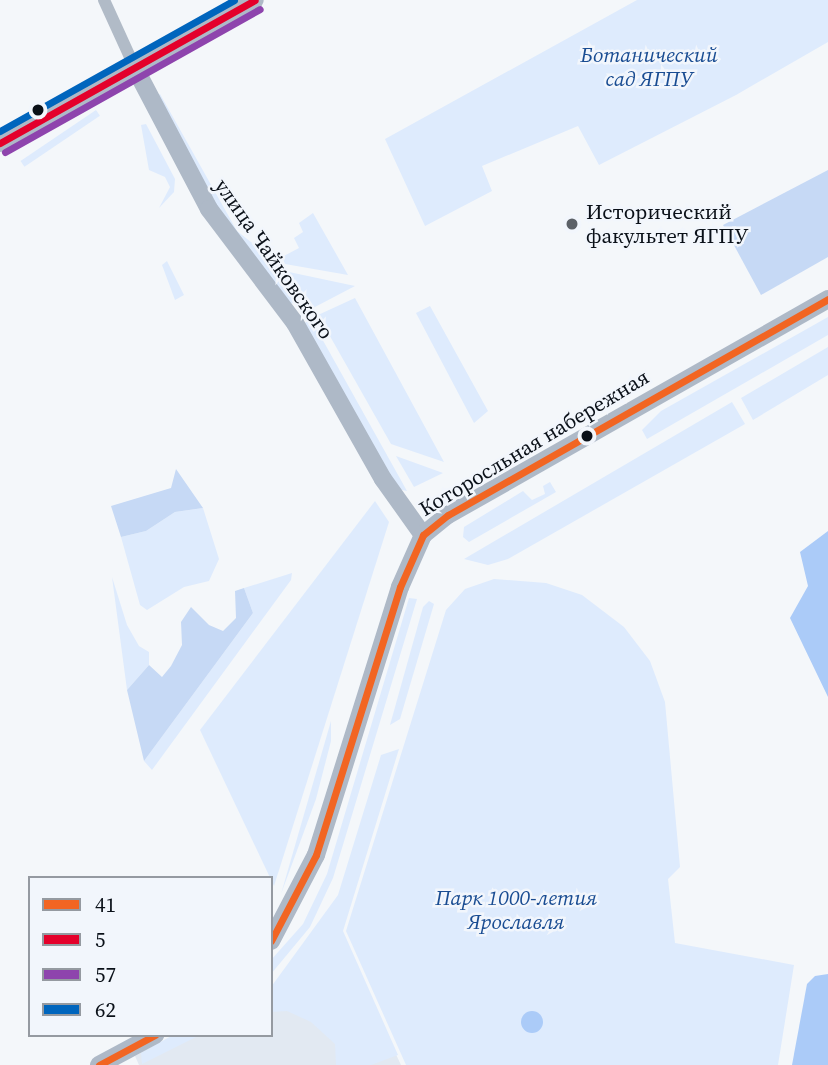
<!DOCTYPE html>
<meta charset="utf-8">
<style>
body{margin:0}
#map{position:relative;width:828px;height:1065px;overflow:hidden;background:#f4f7fa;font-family:"Source Serif 4",serif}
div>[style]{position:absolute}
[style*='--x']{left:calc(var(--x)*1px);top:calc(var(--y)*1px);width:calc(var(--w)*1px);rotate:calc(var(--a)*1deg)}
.built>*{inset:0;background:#e2e9f2}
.green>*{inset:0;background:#deebfd;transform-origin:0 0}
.forest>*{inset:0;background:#c6d9f5}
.water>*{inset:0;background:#abcbf8}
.round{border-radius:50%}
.minor>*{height:12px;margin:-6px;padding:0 6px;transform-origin:6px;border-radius:6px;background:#b1bbc7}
.secondary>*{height:18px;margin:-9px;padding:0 9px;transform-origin:9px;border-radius:9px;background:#aeb9c7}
.bus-1>*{height:7px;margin:-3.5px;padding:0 3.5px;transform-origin:3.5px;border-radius:3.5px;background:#f26522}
.bus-2>*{height:7px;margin:-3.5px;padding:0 3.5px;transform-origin:3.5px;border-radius:3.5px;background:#e4002b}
.bus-3>*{height:7px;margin:-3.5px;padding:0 3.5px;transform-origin:3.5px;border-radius:3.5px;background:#8e44ad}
.bus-4>*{height:7px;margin:-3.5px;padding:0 3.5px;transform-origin:3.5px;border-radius:3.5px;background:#0065bd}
.dots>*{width:19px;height:19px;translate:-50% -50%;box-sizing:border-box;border:4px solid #f2f6fc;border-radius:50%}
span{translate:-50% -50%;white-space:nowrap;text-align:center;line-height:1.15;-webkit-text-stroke:5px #f2f6fc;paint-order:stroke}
.park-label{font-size:21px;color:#194c92;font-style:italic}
.poi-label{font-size:21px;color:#0a1018}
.left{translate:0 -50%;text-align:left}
.street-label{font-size:21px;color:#0a1018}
.legend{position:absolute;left:28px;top:876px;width:245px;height:161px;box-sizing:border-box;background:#f2f6fc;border:2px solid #959aa1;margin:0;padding:9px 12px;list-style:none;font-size:21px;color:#0a1018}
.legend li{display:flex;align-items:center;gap:14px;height:35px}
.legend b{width:35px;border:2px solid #959aa1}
</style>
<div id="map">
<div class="built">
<div style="clip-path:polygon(271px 1000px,392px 1046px,401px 1065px,139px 1065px,135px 1056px,175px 1035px,271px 1035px)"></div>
</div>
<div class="green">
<div style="clip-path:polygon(637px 0,828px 0,828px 42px,736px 95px,599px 165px,578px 126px,482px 166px,492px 191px,425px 226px,385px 139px)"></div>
<div style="clip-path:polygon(160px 94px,237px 231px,275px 261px,301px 304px,290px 303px,219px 211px,156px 96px)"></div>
<div style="left:96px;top:110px;width:7px;height:91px;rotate:56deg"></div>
<div style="clip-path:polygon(146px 124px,175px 179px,174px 192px,159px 208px,170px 187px,165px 177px,149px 170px,141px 125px)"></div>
<div style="clip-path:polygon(313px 213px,348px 275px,285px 264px,282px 257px,299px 248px,294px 238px,303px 232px,299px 223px)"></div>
<div style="clip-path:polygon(167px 261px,184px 295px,175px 300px,162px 265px)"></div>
<div style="clip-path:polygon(289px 272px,355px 286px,313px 308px)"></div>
<div style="clip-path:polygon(355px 298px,444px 462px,391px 444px,318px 315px)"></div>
<div style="clip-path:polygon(430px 306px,488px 411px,474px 423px,416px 313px)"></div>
<div style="clip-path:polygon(828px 317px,828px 335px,647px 439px,642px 430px,661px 411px)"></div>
<div style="clip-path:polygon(311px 319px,407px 491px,397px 489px,303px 324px)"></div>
<div style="clip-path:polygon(828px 347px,828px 375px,753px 420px,741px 398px)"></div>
<div style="clip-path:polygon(732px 402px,745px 424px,508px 559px,488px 565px,464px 559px)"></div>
<div style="clip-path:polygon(396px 456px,443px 473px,414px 487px)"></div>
<div style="clip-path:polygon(550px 482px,556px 492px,469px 542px,463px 537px,464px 527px,523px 491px,532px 500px,545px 494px,543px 486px)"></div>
<div style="clip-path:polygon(375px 501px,389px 522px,274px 886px,200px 730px)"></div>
<div style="clip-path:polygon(203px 508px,219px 559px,209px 581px,184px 587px,147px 610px,140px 605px,121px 537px,146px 531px,175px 512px)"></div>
<div style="clip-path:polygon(292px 573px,291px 580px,152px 770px,144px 761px,253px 613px,244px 588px)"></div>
<div style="clip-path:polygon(112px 577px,127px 625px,139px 646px,149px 652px,149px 665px,127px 690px)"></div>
<div style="clip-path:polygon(494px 579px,546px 583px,582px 595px,624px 627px,650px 661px,665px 702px,680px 867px,668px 879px,675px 943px,794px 965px,778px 1065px,406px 1065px,346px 931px,446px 610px,465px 589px)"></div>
<div style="clip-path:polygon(409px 598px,417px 599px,333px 878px,310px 927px,271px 974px,271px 960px,303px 924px,327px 874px)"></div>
<div style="clip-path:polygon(429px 601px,434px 604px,400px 719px,390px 725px,423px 607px)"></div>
<div style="clip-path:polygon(331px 721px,331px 741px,316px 799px,281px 894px)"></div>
<div style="clip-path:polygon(399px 749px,343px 931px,398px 1055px,371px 1065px,336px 1065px,335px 1044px,311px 1022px,287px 1011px,271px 1012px,271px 987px,338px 895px,381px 755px)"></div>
<div style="clip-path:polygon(173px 1035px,200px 1035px,142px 1064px,141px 1053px)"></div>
</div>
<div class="forest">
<div style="clip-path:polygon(828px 170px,828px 257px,761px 295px,723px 225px)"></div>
<div style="clip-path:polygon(176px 469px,203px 508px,175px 512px,146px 531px,121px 537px,111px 506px,171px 488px)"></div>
<div style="clip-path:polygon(244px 588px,253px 613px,144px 761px,127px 690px,149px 665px,162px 677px,171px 666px,182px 645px,181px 622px,191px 607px,209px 625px,223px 631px,236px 618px,235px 591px)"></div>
</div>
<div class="water">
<div style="clip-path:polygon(828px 531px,828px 697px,790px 618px,808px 586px,800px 552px)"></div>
<div style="clip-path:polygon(828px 974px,828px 1065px,792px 1065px,807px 984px,815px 976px)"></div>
<div class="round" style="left:521px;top:1011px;width:22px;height:22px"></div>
</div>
<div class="minor">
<div style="--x:104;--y:0;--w:75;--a:65.5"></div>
</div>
<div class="secondary">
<div style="--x:135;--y:68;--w:159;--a:62.3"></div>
<div style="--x:209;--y:209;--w:143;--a:53"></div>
<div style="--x:295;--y:323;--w:179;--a:60.6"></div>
<div style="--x:383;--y:479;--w:69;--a:54.5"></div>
<div style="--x:0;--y:143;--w:292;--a:-29.3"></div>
<div style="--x:271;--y:941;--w:97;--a:-62.4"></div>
<div style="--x:316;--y:855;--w:281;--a:-72.6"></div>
<div style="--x:400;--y:587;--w:57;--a:-66.1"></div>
<div style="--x:423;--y:535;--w:32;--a:-39"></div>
<div style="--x:448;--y:515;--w:437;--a:-29.6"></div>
<div style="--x:99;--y:1065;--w:64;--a:-28.2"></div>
</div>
<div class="bus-1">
<div style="--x:271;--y:941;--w:97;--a:-62.4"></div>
<div style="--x:316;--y:855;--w:281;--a:-72.6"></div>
<div style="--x:400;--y:587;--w:57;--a:-66.1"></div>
<div style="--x:423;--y:535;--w:32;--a:-39"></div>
<div style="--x:448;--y:515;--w:437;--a:-29.6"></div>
<div style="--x:99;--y:1065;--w:64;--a:-28.2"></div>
</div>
<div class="bus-2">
<div style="--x:0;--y:143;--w:292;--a:-29.3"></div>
</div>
<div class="bus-3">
<div style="--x:5;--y:152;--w:292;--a:-29.3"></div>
</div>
<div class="bus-4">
<div style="--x:0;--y:131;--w:268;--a:-29.2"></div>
</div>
<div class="dots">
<div style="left:38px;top:110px;background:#0a1018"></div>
<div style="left:572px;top:224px;background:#5c6167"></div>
<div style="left:587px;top:436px;background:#0a1018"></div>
</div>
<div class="park-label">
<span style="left:649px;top:67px">Ботанический<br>сад ЯГПУ</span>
<span style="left:516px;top:910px">Парк 1000-летия<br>Ярославля</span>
</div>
<div class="poi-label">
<span class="left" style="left:586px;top:224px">Исторический<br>факультет ЯГПУ</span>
</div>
<div class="street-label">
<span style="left:274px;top:259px;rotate:55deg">улица Чайковского</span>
<span style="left:534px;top:443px;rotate:-31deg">Которосльная набережная</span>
</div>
<ul class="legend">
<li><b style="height:9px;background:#f26522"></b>41</li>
<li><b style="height:9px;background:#e4002b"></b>5</li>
<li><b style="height:9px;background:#8e44ad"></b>57</li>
<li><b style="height:9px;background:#0065bd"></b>62</li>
</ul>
</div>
